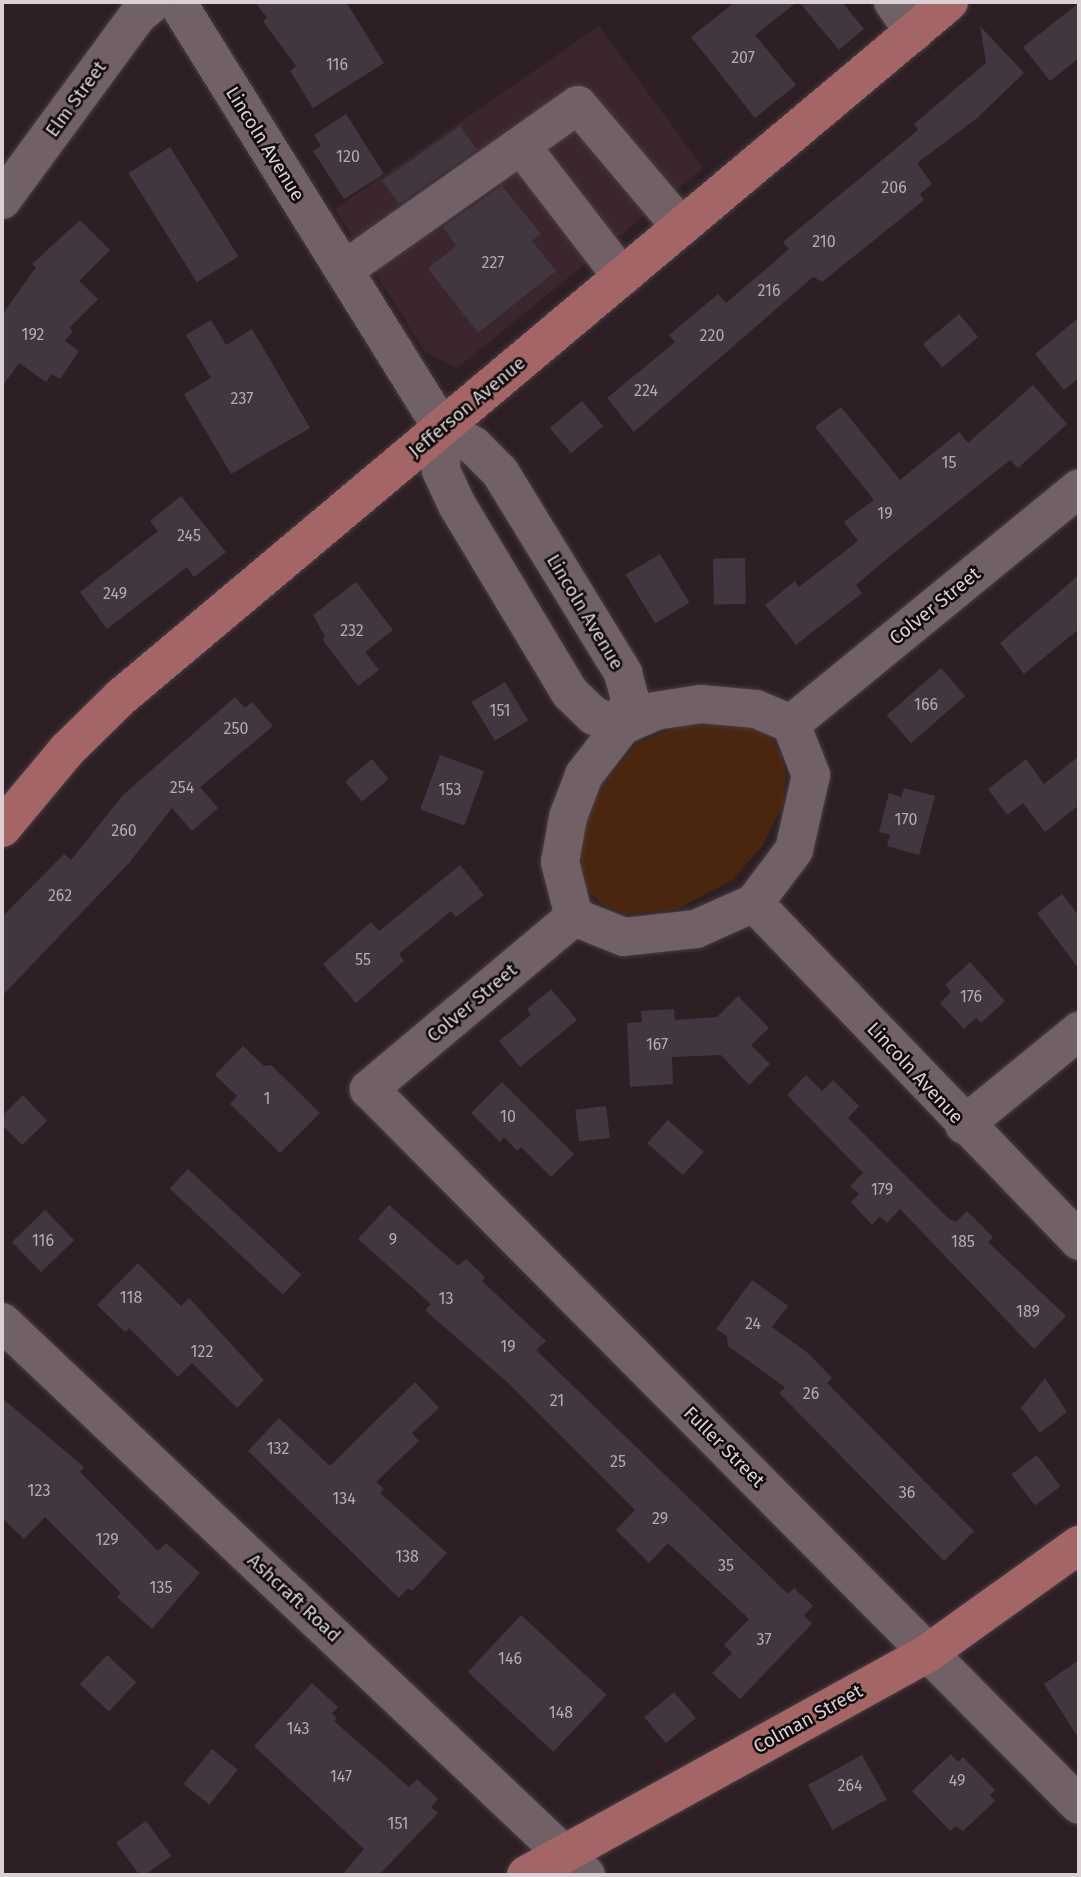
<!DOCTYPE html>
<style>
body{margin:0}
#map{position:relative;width:1081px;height:1877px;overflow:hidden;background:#2d1f24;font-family:"Fira Sans",sans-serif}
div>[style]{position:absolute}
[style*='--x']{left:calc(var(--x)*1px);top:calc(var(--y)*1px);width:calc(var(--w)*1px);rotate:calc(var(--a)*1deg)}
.built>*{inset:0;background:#3b262e}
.green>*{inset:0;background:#4b260f}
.building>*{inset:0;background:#423741;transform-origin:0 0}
.roads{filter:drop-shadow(0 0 2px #483d41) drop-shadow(0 0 2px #483d41)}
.minor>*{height:38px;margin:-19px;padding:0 19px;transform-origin:19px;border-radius:19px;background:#716065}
.major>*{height:38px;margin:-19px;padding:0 19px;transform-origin:19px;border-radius:19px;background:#a36565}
span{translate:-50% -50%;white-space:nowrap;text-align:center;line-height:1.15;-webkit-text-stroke:5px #110b0d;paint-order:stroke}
.number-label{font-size:16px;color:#b5aaaf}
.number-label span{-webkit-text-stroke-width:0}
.street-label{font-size:19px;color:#dbd1d4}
.frame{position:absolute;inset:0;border:4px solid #dbd1d4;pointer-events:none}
</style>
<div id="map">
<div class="built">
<div style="clip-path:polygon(599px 26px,703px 168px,457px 368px,425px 352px,335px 209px)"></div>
</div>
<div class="green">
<div style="clip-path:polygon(694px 720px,763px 729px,771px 738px,781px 754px,786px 776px,783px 805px,763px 845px,731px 881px,677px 909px,625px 914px,603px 905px,585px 887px,575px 847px,591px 798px,637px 744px)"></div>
</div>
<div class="building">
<div style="clip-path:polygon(255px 2px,346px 2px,384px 63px,313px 108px,290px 71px,296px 66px,263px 21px,267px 18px)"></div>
<div style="clip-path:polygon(735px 2px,797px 2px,755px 35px,796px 85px,755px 118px,691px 37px)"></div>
<div style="clip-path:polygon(799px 2px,842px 2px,864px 29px,839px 50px)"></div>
<div style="clip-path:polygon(1079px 3px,1079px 58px,1050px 81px,1023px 47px)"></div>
<div style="clip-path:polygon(980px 26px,1024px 73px,976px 119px,917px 163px,932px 184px,920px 194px,924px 200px,822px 282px,813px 277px,634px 432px,607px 398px,675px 342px,669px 335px,718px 294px,726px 303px,789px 249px,783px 242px,918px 130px,914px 124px,986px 63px)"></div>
<div style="clip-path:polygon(346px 114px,384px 174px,344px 199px,313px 151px,321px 146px,314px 135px)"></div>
<div style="left:460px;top:126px;width:29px;height:95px;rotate:55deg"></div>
<div style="left:170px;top:147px;width:129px;height:49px;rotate:58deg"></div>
<div style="clip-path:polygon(502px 186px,541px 234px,532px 241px,556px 271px,478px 333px,428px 268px,456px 246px,443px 227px)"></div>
<div style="clip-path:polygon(80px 220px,110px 250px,79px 281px,98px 299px,69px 328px,73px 331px,65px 341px,79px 351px,60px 379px,52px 374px,46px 382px,19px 363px,2px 387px,2px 315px,36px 267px,32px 264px)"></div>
<div style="left:959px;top:314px;width:30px;height:47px;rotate:50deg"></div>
<div style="clip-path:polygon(1079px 317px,1079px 378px,1064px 390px,1035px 354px)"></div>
<div style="clip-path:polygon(211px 320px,226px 345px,252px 329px,310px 428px,231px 474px,184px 394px,211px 378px,186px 335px)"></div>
<div style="clip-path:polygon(1033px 385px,1067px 424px,1018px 468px,1010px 460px,890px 556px,856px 585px,862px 593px,796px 645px,765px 605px,795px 581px,799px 587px,858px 541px,844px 522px,874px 500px,815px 427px,841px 407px,900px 480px,959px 432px,968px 443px)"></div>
<div style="left:582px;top:401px;width:33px;height:42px;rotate:50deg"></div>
<div style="clip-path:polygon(181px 496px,226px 552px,194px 577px,187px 567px,107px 629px,80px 592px,158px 531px,150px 521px)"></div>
<div style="left:660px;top:554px;width:57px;height:40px;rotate:59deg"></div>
<div style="left:745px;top:558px;width:46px;height:32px;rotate:89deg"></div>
<div style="clip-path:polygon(1079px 575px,1079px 629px,1024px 674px,1000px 643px)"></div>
<div style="clip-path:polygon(356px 582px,393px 630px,365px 652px,379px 670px,358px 686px,322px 639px,325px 637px,313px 615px)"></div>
<div style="left:941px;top:668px;width:37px;height:72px;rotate:49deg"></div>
<div style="left:505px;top:682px;width:45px;height:39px;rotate:59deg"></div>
<div style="clip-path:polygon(235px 697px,245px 708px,252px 702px,273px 726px,200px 787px,218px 808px,192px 831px,172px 808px,129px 863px,2px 996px,2px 917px,64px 854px,71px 860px,123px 795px)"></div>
<div style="left:440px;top:755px;width:47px;height:58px;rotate:20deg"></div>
<div style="clip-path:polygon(1079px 756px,1079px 805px,1045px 832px,1023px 803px,1007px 815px,988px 789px,1026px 759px,1044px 784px)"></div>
<div style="left:372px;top:759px;width:26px;height:35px;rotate:50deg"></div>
<div style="clip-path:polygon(904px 788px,935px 796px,919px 855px,887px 846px,890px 835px,879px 832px,889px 793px,901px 797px)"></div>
<div style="clip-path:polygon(460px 865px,484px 895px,456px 917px,451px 911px,399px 954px,404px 961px,356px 1003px,323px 964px,371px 922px,379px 931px)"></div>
<div style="clip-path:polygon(1062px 894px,1079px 916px,1079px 969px,1037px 913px)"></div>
<div style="clip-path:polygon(970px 962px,1005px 1001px,981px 1023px,976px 1018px,964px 1029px,940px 1003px,951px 992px,945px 985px)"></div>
<div style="clip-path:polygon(551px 989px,577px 1020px,520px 1067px,499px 1041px,531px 1015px,527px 1009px)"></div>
<div style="clip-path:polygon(738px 996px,769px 1028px,751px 1045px,770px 1064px,749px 1085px,721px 1055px,672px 1057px,673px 1084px,630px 1087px,627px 1023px,642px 1022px,641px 1011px,674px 1009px,675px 1020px,717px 1017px)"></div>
<div style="clip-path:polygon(243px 1046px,264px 1066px,271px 1065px,320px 1113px,280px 1153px,230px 1104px,237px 1096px,215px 1075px)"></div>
<div style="clip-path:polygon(806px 1075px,822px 1091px,833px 1080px,859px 1106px,848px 1118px,948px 1218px,956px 1222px,967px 1211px,993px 1237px,988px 1242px,1066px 1316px,1034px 1349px,900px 1209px,887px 1223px,880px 1216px,872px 1225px,851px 1202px,859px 1194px,850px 1186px,863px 1173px,787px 1095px)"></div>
<div style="clip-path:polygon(502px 1082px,574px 1154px,551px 1177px,521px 1147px,517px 1151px,504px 1137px,500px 1142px,471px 1113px)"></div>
<div style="clip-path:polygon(23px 1095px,47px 1121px,22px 1145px,2px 1125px,2px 1116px)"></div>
<div style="left:606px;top:1106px;width:32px;height:31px;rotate:83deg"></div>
<div style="left:668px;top:1120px;width:48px;height:31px;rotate:42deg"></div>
<div style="left:188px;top:1169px;width:155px;height:27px;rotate:43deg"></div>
<div style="clip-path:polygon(389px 1205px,458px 1266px,466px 1259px,485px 1277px,482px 1281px,546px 1341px,536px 1350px,788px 1594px,794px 1588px,813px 1606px,804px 1615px,812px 1624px,740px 1699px,712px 1673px,732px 1653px,724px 1645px,749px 1619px,668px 1543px,649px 1563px,616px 1530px,635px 1510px,507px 1382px,425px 1310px,431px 1304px,358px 1239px)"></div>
<div style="left:45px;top:1210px;width:42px;height:46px;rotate:46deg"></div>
<div style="clip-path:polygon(138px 1263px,181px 1306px,189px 1298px,264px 1380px,237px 1408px,192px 1363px,178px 1377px,129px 1328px,125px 1332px,97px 1305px)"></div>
<div style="clip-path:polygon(752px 1280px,788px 1306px,772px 1327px,809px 1354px,832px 1378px,827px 1383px,974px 1531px,944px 1561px,779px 1393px,785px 1387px,728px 1346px,727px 1336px,716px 1329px)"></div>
<div style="clip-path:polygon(1045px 1378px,1067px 1412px,1040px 1433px,1021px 1408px)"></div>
<div style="clip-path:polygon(415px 1382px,439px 1408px,412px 1433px,419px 1441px,376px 1482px,384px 1489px,380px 1493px,447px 1553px,412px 1591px,408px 1588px,399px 1598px,248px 1451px,279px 1418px,330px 1466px)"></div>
<div style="clip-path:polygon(2px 1398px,84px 1467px,80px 1472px,158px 1551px,166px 1543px,200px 1573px,152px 1629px,117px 1597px,121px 1593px,45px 1517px,24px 1539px,2px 1518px)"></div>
<div style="left:1037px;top:1455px;width:39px;height:32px;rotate:53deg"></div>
<div style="left:521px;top:1615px;width:117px;height:78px;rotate:43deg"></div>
<div style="left:107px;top:1655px;width:40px;height:40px;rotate:43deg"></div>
<div style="clip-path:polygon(1079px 1660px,1079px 1739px,1044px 1684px)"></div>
<div style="clip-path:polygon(312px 1683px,338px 1707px,332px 1713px,337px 1718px,334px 1721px,409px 1787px,417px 1779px,438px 1799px,431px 1807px,438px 1813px,379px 1875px,342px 1875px,364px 1849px,254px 1746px)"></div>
<div style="left:674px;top:1692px;width:34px;height:39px;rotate:50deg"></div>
<div style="left:212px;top:1749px;width:33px;height:45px;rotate:39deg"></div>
<div style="clip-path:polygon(951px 1754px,958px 1762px,963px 1757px,995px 1790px,990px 1795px,995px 1801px,963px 1831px,956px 1826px,950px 1831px,912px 1791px)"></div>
<div style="left:862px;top:1755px;width:51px;height:62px;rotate:61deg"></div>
<div style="left:146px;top:1821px;width:43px;height:37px;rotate:54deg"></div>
</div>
<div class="roads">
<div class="minor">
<div style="--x:177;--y:2;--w:502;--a:58.12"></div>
<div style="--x:442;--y:428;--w:35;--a:29"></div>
<div style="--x:473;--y:445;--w:38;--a:45"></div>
<div style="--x:500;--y:472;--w:236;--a:58.5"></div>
<div style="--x:623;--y:673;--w:27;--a:75"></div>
<div style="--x:630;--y:699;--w:28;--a:107"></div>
<div style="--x:622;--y:726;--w:30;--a:-160"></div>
<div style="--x:594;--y:716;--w:33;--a:-136"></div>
<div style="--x:570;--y:693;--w:219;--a:-121"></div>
<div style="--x:457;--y:505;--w:38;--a:-115"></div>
<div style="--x:441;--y:471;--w:43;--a:-88.7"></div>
<div style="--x:893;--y:2;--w:37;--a:55"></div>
<div style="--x:522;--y:147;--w:164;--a:52.4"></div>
<div style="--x:2;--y:200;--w:230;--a:-53.7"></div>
<div style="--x:138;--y:15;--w:21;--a:-39"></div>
<div style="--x:344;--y:270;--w:286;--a:-35.2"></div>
<div style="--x:578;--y:105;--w:160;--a:49.8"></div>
<div style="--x:701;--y:704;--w:55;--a:5.2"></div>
<div style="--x:756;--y:709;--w:38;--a:23"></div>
<div style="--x:791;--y:724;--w:55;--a:68.6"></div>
<div style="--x:811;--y:775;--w:77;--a:102.8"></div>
<div style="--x:794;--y:850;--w:66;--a:127"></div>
<div style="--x:754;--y:903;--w:64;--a:155.9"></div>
<div style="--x:696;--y:929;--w:72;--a:173.7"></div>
<div style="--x:624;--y:937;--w:54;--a:-158.2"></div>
<div style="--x:574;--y:917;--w:57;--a:-104.3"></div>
<div style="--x:560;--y:862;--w:46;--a:-79.9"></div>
<div style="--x:568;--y:817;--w:45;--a:-69.1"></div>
<div style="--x:584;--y:775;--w:62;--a:-52.2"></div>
<div style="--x:622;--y:726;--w:36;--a:-24"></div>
<div style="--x:655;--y:711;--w:47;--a:-8.7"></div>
<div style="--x:791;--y:724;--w:372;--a:-39.3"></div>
<div style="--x:754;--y:903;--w:469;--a:46.1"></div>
<div style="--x:574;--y:917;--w:268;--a:140"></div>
<div style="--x:369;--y:1089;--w:1008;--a:45.24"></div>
<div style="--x:964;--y:1125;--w:149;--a:-39.3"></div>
<div style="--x:2;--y:1322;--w:804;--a:43.44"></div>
</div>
<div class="major">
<div style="--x:2;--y:828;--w:102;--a:-50.2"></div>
<div style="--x:67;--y:750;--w:76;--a:-44.5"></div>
<div style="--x:121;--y:697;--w:1081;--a:-40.01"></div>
<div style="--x:526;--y:1875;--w:459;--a:-28.9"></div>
<div style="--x:928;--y:1653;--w:186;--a:-35.6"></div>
</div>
</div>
<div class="number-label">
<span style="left:743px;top:58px">207</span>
<span style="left:337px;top:65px">116</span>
<span style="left:348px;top:157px">120</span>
<span style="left:894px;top:188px">206</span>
<span style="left:824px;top:242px">210</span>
<span style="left:493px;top:263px">227</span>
<span style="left:769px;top:291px">216</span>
<span style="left:33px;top:335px">192</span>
<span style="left:712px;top:336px">220</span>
<span style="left:646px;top:391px">224</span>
<span style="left:242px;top:399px">237</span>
<span style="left:949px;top:463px">15</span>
<span style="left:885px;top:514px">19</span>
<span style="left:189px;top:536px">245</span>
<span style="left:115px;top:594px">249</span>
<span style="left:352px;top:631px">232</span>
<span style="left:926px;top:705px">166</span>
<span style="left:500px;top:711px">151</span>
<span style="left:236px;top:729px">250</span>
<span style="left:182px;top:788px">254</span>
<span style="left:450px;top:790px">153</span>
<span style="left:906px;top:820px">170</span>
<span style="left:124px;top:831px">260</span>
<span style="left:60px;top:896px">262</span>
<span style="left:363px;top:960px">55</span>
<span style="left:971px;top:997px">176</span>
<span style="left:657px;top:1045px">167</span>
<span style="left:267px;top:1099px">1</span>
<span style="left:508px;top:1117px">10</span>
<span style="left:882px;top:1190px">179</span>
<span style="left:393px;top:1240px">9</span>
<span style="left:43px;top:1241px">116</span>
<span style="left:963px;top:1242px">185</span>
<span style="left:131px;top:1298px">118</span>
<span style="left:446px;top:1299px">13</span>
<span style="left:1028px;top:1312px">189</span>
<span style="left:753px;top:1324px">24</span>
<span style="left:508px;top:1347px">19</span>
<span style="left:202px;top:1352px">122</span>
<span style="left:811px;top:1394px">26</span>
<span style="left:557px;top:1401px">21</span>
<span style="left:278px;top:1449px">132</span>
<span style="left:618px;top:1462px">25</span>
<span style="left:39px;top:1491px">123</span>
<span style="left:907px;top:1493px">36</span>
<span style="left:344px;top:1499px">134</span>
<span style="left:660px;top:1519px">29</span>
<span style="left:107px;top:1540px">129</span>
<span style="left:407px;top:1557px">138</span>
<span style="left:726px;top:1566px">35</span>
<span style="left:161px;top:1588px">135</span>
<span style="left:764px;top:1640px">37</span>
<span style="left:510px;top:1659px">146</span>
<span style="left:561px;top:1713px">148</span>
<span style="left:298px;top:1729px">143</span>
<span style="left:341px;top:1777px">147</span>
<span style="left:957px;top:1781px">49</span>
<span style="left:850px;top:1786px">264</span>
<span style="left:398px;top:1824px">151</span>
</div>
<div class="street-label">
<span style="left:76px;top:99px;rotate:-54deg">Elm Street</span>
<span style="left:265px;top:144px;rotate:58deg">Lincoln Avenue</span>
<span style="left:467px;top:407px;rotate:-40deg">Jefferson Avenue</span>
<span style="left:935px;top:606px;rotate:-39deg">Colver Street</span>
<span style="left:585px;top:612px;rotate:59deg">Lincoln Avenue</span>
<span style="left:472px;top:1003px;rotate:-40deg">Colver Street</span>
<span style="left:915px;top:1073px;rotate:47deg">Lincoln Avenue</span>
<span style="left:724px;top:1447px;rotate:45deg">Fuller Street</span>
<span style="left:294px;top:1598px;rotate:43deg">Ashcraft Road</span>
<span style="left:808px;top:1719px;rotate:-29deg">Colman Street</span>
</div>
<div class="frame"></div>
</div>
